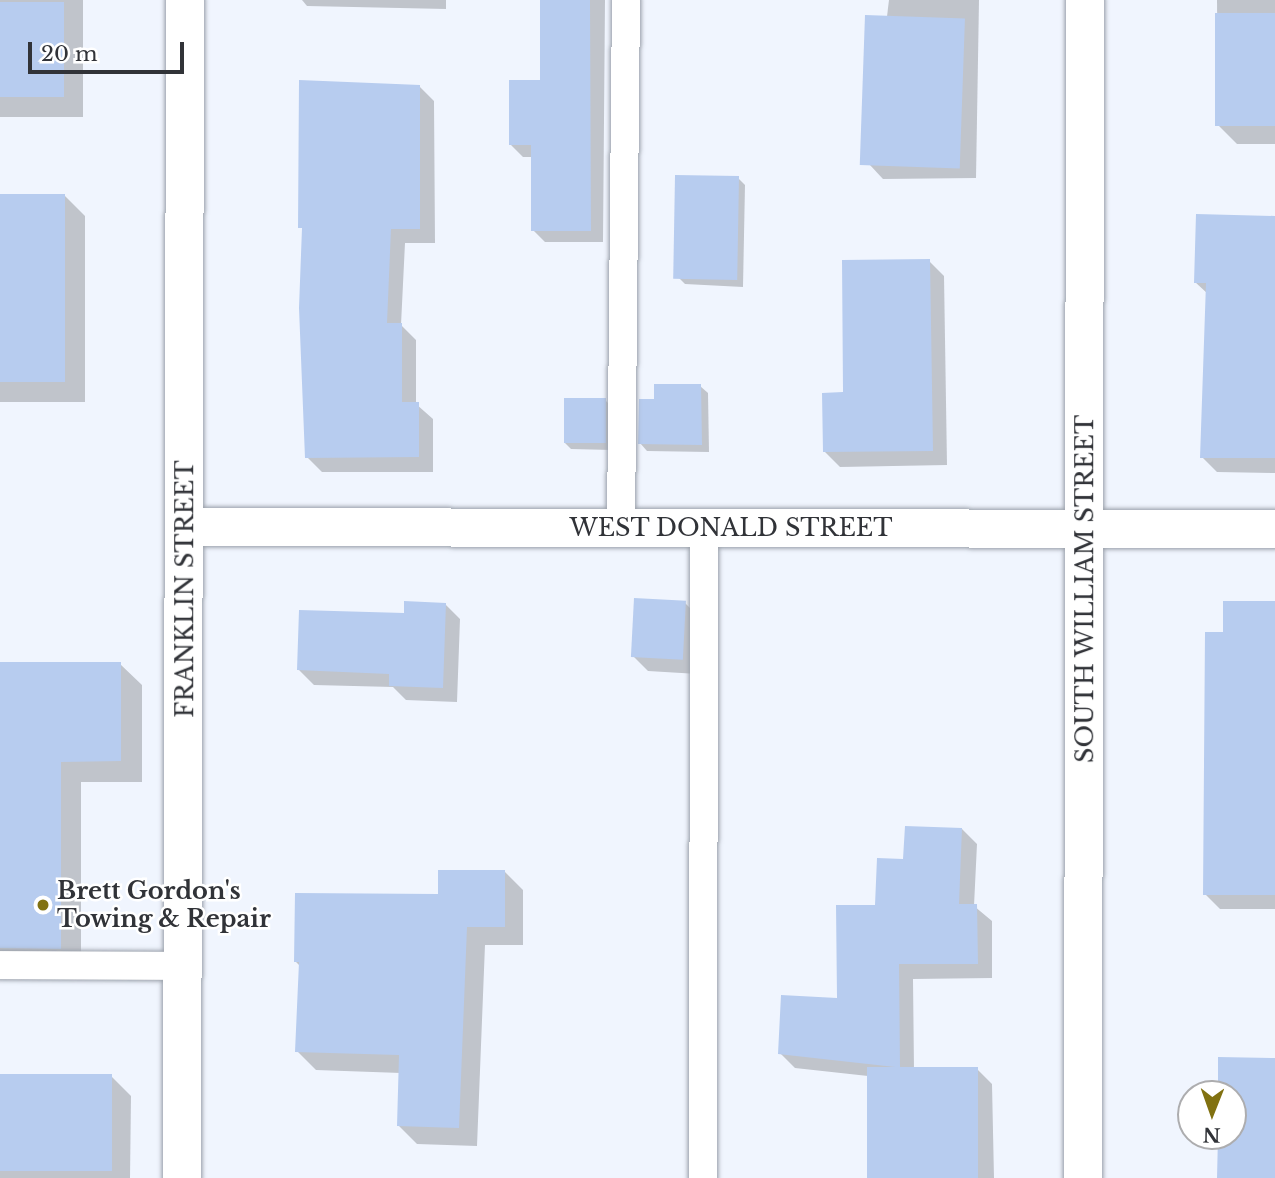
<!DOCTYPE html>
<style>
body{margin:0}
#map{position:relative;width:1275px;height:1178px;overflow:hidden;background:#f0f5fe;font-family:"Libre Baskerville",serif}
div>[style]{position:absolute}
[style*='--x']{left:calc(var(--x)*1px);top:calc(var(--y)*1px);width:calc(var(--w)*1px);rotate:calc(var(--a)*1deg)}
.shadow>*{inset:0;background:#0003;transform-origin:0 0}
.building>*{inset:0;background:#b7ccef;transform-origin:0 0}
.roads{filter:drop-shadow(0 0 2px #9ca2ac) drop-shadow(0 0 2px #9ca2ac)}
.lane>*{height:28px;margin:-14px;padding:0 14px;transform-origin:14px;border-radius:14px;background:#fff}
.street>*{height:38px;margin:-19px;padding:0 19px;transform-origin:19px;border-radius:19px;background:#fff}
.dots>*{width:19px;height:19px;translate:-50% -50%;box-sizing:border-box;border:4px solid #fff;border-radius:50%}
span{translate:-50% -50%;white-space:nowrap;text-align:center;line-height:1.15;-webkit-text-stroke:5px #fff;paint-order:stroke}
.street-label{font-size:24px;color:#313338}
.poi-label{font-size:24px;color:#313338;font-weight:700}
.left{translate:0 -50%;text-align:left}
.north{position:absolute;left:1177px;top:1080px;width:70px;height:70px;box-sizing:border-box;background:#fff;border:2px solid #adadaf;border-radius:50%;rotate:181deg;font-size:19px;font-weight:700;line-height:28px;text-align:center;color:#313338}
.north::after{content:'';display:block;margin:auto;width:24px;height:32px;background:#817111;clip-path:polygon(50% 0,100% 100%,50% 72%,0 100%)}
.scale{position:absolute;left:28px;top:42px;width:156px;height:32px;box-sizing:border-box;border:4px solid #313338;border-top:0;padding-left:9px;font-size:21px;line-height:24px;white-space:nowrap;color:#313338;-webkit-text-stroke:5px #fff;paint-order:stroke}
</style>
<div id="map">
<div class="shadow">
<div style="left:0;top:0;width:83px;height:117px"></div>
<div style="clip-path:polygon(302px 0,446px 0,446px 9px,307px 6px)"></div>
<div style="clip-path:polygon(542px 0,605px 0,603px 242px,545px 242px,533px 230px,533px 157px,523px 157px,511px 145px,542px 82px)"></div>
<div style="clip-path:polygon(889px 0,979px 0,976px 178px,883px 179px,869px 164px)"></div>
<div style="clip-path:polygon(1217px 0,1275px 0,1275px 144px,1237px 144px,1218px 125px)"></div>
<div style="clip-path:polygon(419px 86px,434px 101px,435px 243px,405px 243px,401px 325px,416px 340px,416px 404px,433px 419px,433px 472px,322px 472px,307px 457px)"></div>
<div style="clip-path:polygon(738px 178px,745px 185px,743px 287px,685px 284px,678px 277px)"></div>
<div style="clip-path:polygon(0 195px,65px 196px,85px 216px,85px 402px,0 402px)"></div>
<div style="clip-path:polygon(1275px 218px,1275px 473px,1217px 472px,1202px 457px,1208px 294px,1195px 282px)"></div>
<div style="clip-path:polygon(929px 261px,944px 276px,947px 465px,840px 467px,825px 452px,845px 394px)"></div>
<div style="clip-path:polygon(700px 386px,708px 393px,709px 452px,647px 451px,640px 443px,656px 401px)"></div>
<div style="clip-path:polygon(605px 400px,612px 407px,612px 450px,571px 449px,564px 442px)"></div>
<div style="clip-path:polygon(685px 603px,700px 618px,698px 674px,648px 671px,633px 656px)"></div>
<div style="clip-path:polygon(445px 604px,460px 619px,457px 702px,406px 700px,393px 687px,314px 685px,299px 670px,406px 615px)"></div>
<div style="clip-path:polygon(1275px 604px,1275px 909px,1220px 909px,1205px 894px,1224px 634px)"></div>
<div style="clip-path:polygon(0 664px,120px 664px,142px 685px,142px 782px,81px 782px,81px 969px,0 970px)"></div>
<div style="clip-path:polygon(962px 829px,977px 844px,974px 906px,992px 921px,992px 978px,913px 979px,914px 1069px,977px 1069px,992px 1084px,994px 1178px,868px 1178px,868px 1076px,795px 1068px,780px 1053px,838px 1000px,877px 907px,905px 861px)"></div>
<div style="clip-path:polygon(505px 872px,523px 890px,523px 945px,485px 945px,477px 1146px,417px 1144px,399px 1126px,401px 1073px,316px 1070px,297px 1051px,300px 966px,296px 962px)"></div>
<div style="clip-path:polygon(0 1076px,111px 1076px,131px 1096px,130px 1178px,0 1178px)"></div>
</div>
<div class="building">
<div style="clip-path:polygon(540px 0,590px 0,591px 231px,531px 231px,531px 145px,509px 145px,509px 80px,540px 80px)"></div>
<div style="left:0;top:2px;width:64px;height:95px"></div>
<div style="left:1215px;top:13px;width:60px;height:113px"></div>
<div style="left:865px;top:15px;width:100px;height:150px;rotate:2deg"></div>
<div style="clip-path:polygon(299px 80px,420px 85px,420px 229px,391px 229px,387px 323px,402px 323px,402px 402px,419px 402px,419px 457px,305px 458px,299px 308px,302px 228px,298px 228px)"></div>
<div style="left:739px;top:176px;width:104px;height:64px;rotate:91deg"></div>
<div style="left:0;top:194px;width:65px;height:188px"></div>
<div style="clip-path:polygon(1196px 214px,1275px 216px,1275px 458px,1200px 458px,1206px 283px,1194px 283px)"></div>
<div style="clip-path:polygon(930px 259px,933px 451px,823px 452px,822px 393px,843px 392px,842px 260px)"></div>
<div style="clip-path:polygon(654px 384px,701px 384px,702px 445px,638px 444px,639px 399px,654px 399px)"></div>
<div style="left:564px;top:398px;width:42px;height:45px"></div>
<div style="left:634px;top:598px;width:52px;height:59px;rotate:3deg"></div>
<div style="clip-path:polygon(404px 601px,446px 603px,443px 688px,389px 686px,389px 674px,297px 670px,299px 610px,404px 613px)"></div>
<div style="clip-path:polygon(1223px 601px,1275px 601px,1275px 895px,1203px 895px,1205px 632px,1223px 632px)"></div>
<div style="clip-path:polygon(0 662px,121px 662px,121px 761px,61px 762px,61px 949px,0 948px)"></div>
<div style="clip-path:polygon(905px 826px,962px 828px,959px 904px,977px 904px,978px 964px,899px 964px,900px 1067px,978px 1067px,978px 1178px,867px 1178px,867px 1067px,895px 1067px,778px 1054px,781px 995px,837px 998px,836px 905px,875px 905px,877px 858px,903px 859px)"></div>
<div style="clip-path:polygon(438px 870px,505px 870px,505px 927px,467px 927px,459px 1128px,397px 1126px,399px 1055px,295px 1052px,299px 962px,294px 962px,295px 893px,438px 894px)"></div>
<div style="clip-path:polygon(1218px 1057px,1275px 1058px,1275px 1178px,1217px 1178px,1218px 1136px,1233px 1136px,1233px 1094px,1218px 1094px)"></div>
<div style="left:0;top:1074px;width:112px;height:97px"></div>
</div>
<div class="roads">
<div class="lane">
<div style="--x:621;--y:527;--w:527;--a:-89.46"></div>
<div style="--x:0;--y:965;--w:182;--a:0.3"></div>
<div style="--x:703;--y:1178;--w:650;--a:-89.91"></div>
</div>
<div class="street">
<div style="--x:186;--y:527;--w:1089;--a:0.11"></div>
<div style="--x:182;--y:1178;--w:1178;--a:-89.85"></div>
<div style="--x:1083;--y:1178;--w:1178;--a:-89.9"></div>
</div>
</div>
<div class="dots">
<div style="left:43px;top:905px;background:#817111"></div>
</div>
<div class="street-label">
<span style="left:731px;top:528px">WEST DONALD STREET</span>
<span style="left:185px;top:589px;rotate:-90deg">FRANKLIN STREET</span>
<span style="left:1085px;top:589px;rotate:-90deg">SOUTH WILLIAM STREET</span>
</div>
<div class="poi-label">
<span class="left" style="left:57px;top:905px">Brett Gordon's<br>Towing &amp; Repair</span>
</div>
<div class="north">N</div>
<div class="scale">20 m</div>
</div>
